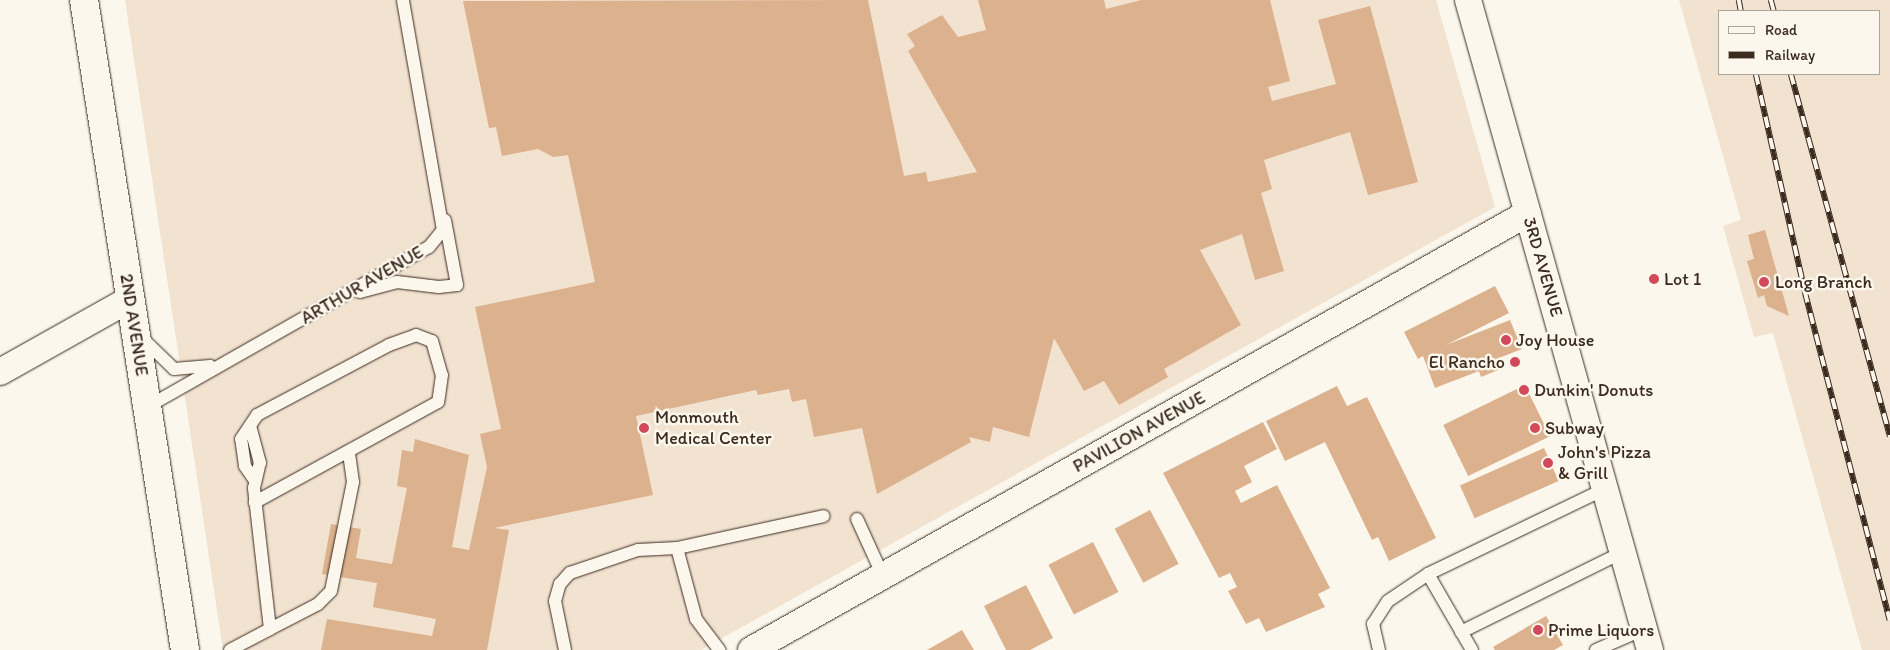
<!DOCTYPE html>
<style>
body{margin:0}
#map{position:relative;width:1890px;height:650px;overflow:hidden;background:#fbf7ec;font-family:Itim,sans-serif}
div>[style]{position:absolute}
[style*='--x']{left:calc(var(--x)*1px);top:calc(var(--y)*1px);width:calc(var(--w)*1px);rotate:calc(var(--a)*1deg)}
.built>*{inset:0;background:#f2e2d0}
.building>*{inset:0;background:#dcb18d;transform-origin:0 0}
.roads{filter:drop-shadow(0 0 1px #3b2a1e) drop-shadow(0 0 1px #3b2a1e)}
.service>*{height:12px;margin:-6px;padding:0 6px;transform-origin:6px;border-radius:6px;background:#fbf7ec}
.minor>*{height:26px;margin:-13px;padding:0 13px;transform-origin:13px;border-radius:13px;background:#fbf7ec}
.tertiary>*{height:28px;margin:-14px;padding:0 14px;transform-origin:14px;border-radius:14px;background:#fbf7ec}
.rail>*{height:5.5px;margin-top:-2.75px;transform-origin:0;background:repeating-linear-gradient(90deg,#fbf7ec 0 11px,#3b2a1e 0 22px);box-sizing:border-box;border-block:1px solid #3b2a1e}
.dots>*{width:14px;height:14px;translate:-50% -50%;box-sizing:border-box;border:2px solid #fbf7ec;border-radius:50%}
span{translate:-50% -50%;white-space:nowrap;text-align:center;line-height:1.15;-webkit-text-stroke:5px #fbf7ec;paint-order:stroke}
.street-label{font-size:18px;color:#3b2a1e}
.poi-label{font-size:18px;color:#3b2a1e}
.left{translate:0 -50%;text-align:left}
.right{translate:-100% -50%;text-align:right}
.legend{position:absolute;left:1718px;top:10px;width:162px;height:65px;box-sizing:border-box;background:#fbf7ec;border:1px solid #aea59a;margin:0;padding:6px 9px;list-style:none;font-size:15px;color:#3b2a1e}
.legend li{display:flex;align-items:center;gap:10px;height:25px}
.legend b{width:25px;border:1px solid #aea59a}
</style>
<div id="map">
<div class="built">
<div style="clip-path:polygon(125px 0,1436px 0,1495px 207px,701px 650px,223px 650px)"></div>
<div style="clip-path:polygon(evenodd,1679px 0,1890px 0,1890px 650px,1862px 650px,1773px 333px,1754px 337px,1723px 226px,1741px 220px,1679px 0,1719px 11px,1879px 11px,1879px 74px,1719px 74px,1719px 11px)"></div>
</div>
<div class="building">
<div style="clip-path:polygon(868px 0,904px 176px,926px 172px,928px 182px,977px 172px,908px 51px,915px 46px,907px 34px,942px 15px,958px 37px,986px 30px,978px 0,1104px 0,1106px 9px,1141px 0,1270px 0,1290px 81px,1268px 87px,1272px 101px,1336px 84px,1318px 20px,1370px 6px,1418px 182px,1368px 195px,1350px 132px,1264px 160px,1272px 189px,1261px 193px,1284px 271px,1255px 280px,1242px 234px,1200px 250px,1241px 325px,1164px 369px,1168px 377px,1119px 405px,1104px 381px,1084px 391px,1054px 338px,1029px 437px,993px 427px,990px 442px,969px 437px,971px 442px,877px 494px,862px 428px,814px 437px,806px 399px,792px 402px,789px 389px,758px 395px,756px 390px,636px 416px,653px 495px,494px 528px,509px 530px,487px 650px,321px 650px,327px 619px,432px 636px,436px 619px,373px 607px,377px 583px,322px 574px,331px 524px,361px 529px,356px 558px,392px 564px,407px 488px,397px 486px,402px 450px,413px 452px,415px 439px,469px 455px,452px 547px,469px 550px,487px 467px,480px 434px,501px 429px,475px 307px,595px 282px,568px 155px,553px 157px,538px 149px,502px 156px,496px 127px,489px 128px,463px 1px)"></div>
<div style="clip-path:polygon(1765px 230px,1789px 316px,1767px 306px,1764px 295px,1758px 298px,1747px 261px,1754px 259px,1748px 235px)"></div>
<div style="clip-path:polygon(1495px 286px,1509px 313px,1446px 345px,1510px 320px,1522px 349px,1499px 358px,1503px 368px,1481px 377px,1479px 371px,1435px 388px,1423px 356px,1418px 359px,1404px 332px)"></div>
<div style="left:1525px;top:385px;width:57px;height:91px;rotate:64deg"></div>
<div style="clip-path:polygon(1337px 386px,1347px 406px,1367px 397px,1436px 538px,1389px 561px,1378px 537px,1372px 540px,1325px 442px,1285px 461px,1266px 421px)"></div>
<div style="clip-path:polygon(1263px 422px,1277px 449px,1244px 466px,1252px 482px,1235px 491px,1241px 503px,1277px 485px,1330px 588px,1318px 594px,1325px 607px,1266px 632px,1259px 618px,1246px 624px,1228px 591px,1237px 587px,1230px 573px,1219px 578px,1163px 473px)"></div>
<div style="left:1544px;top:448px;width:36px;height:92px;rotate:66deg"></div>
<div style="left:1150px;top:510px;width:61px;height:40px;rotate:62deg"></div>
<div style="left:1093px;top:542px;width:56px;height:50px;rotate:63deg"></div>
<div style="clip-path:polygon(1026px 585px,1053px 638px,1030px 650px,1006px 650px,984px 606px)"></div>
<div style="clip-path:polygon(1546px 616px,1563px 645px,1554px 650px,1495px 650px,1493px 647px)"></div>
<div style="clip-path:polygon(962px 630px,974px 650px,927px 650px)"></div>
</div>
<div class="roads">
<div class="service">
<div style="--x:360;--y:292;--w:38;--a:-15"></div>
<div style="--x:397;--y:282;--w:42;--a:6.8"></div>
<div style="--x:439;--y:287;--w:18;--a:-6"></div>
<div style="--x:457;--y:285;--w:66;--a:-100.5"></div>
<div style="--x:141;--y:337;--w:46;--a:44.1"></div>
<div style="--x:174;--y:369;--w:36;--a:-5"></div>
<div style="--x:147;--y:407;--w:324;--a:-29.6"></div>
<div style="--x:429;--y:247;--w:22;--a:-51"></div>
<div style="--x:443;--y:230;--w:233;--a:-99.9"></div>
<div style="--x:254;--y:479;--w:16;--a:-125"></div>
<div style="--x:245;--y:466;--w:27;--a:-98"></div>
<div style="--x:241;--y:439;--w:29;--a:-56"></div>
<div style="--x:257;--y:415;--w:149;--a:-27.9"></div>
<div style="--x:389;--y:345;--w:29;--a:-20"></div>
<div style="--x:416;--y:335;--w:17;--a:21"></div>
<div style="--x:432;--y:341;--w:35;--a:74"></div>
<div style="--x:442;--y:375;--w:27;--a:98"></div>
<div style="--x:438;--y:402;--w:209;--a:151.3"></div>
<div style="--x:857;--y:519;--w:63;--a:65.5"></div>
<div style="--x:677;--y:548;--w:73;--a:75"></div>
<div style="--x:696;--y:619;--w:39;--a:53"></div>
<div style="--x:270;--y:629;--w:54;--a:-27.5"></div>
<div style="--x:318;--y:604;--w:18;--a:-45"></div>
<div style="--x:331;--y:591;--w:111;--a:-78.6"></div>
<div style="--x:353;--y:482;--w:28;--a:-98"></div>
<div style="--x:1461;--y:632;--w:181;--a:-26.3"></div>
<div style="--x:230;--y:650;--w:45;--a:-27.7"></div>
<div style="--x:270;--y:629;--w:142;--a:-96.5"></div>
<div style="--x:254;--y:488;--w:26;--a:-77"></div>
<div style="--x:260;--y:463;--w:38;--a:-105"></div>
<div style="--x:565;--y:650;--w:50;--a:-101.5"></div>
<div style="--x:555;--y:601;--w:18;--a:-74"></div>
<div style="--x:560;--y:584;--w:15;--a:-48"></div>
<div style="--x:570;--y:573;--w:72;--a:-18.7"></div>
<div style="--x:638;--y:550;--w:39;--a:-3"></div>
<div style="--x:677;--y:548;--w:150;--a:-12.3"></div>
<div style="--x:1379;--y:650;--w:27;--a:-103"></div>
<div style="--x:1373;--y:624;--w:27;--a:-57"></div>
<div style="--x:1388;--y:601;--w:48;--a:-34"></div>
<div style="--x:1472;--y:650;--w:88;--a:-120.1"></div>
<div style="--x:1428;--y:574;--w:196;--a:-25.7"></div>
<div style="--x:1596;--y:650;--w:52;--a:-23.6"></div>
</div>
<div class="minor">
<div style="--x:1468;--y:0;--w:675;--a:74.36"></div>
<div style="--x:0;--y:372;--w:149;--a:-29.3"></div>
<div style="--x:751;--y:650;--w:891;--a:-29.35"></div>
</div>
<div class="tertiary">
<div style="--x:84;--y:0;--w:658;--a:81.17"></div>
</div>
</div>
<div class="rail">
<div style="--x:1739;--y:0;--w:11;--a:80"></div>
<div style="--x:1771;--y:0;--w:11;--a:75"></div>
<div style="--x:1756;--y:74;--w:223;--a:77.3"></div>
<div style="--x:1805;--y:292;--w:339;--a:75.5"></div>
<div style="--x:1791;--y:74;--w:376;--a:74.7"></div>
</div>
<div class="dots">
<div style="left:1654px;top:279px;background:#d1495b"></div>
<div style="left:1764px;top:282px;background:#d1495b"></div>
<div style="left:1506px;top:340px;background:#d1495b"></div>
<div style="left:1515px;top:362px;background:#d1495b"></div>
<div style="left:1524px;top:390px;background:#d1495b"></div>
<div style="left:644px;top:428px;background:#d1495b"></div>
<div style="left:1535px;top:428px;background:#d1495b"></div>
<div style="left:1548px;top:463px;background:#d1495b"></div>
<div style="left:1538px;top:630px;background:#d1495b"></div>
</div>
<div class="street-label">
<span style="left:1543px;top:267px;rotate:74deg">3RD AVENUE</span>
<span style="left:362px;top:285px;rotate:-30deg">ARTHUR AVENUE</span>
<span style="left:134px;top:325px;rotate:81deg">2ND AVENUE</span>
<span style="left:1139px;top:432px;rotate:-29deg">PAVILION AVENUE</span>
</div>
<div class="poi-label">
<span class="left" style="left:1664px;top:279px">Lot 1</span>
<span class="left" style="left:1775px;top:282px">Long Branch</span>
<span class="left" style="left:1516px;top:340px">Joy House</span>
<span class="right" style="left:1505px;top:362px">El Rancho</span>
<span class="left" style="left:1534px;top:390px">Dunkin' Donuts</span>
<span class="left" style="left:655px;top:428px">Monmouth<br>Medical Center</span>
<span class="left" style="left:1545px;top:428px">Subway</span>
<span class="left" style="left:1558px;top:463px">John's Pizza<br>&amp; Grill</span>
<span class="left" style="left:1548px;top:630px">Prime Liquors</span>
</div>
<ul class="legend">
<li><b style="height:6px;background:#fbf7ec"></b>Road</li>
<li><b style="height:6px;background:#3b2a1e"></b>Railway</li>
</ul>
</div>
